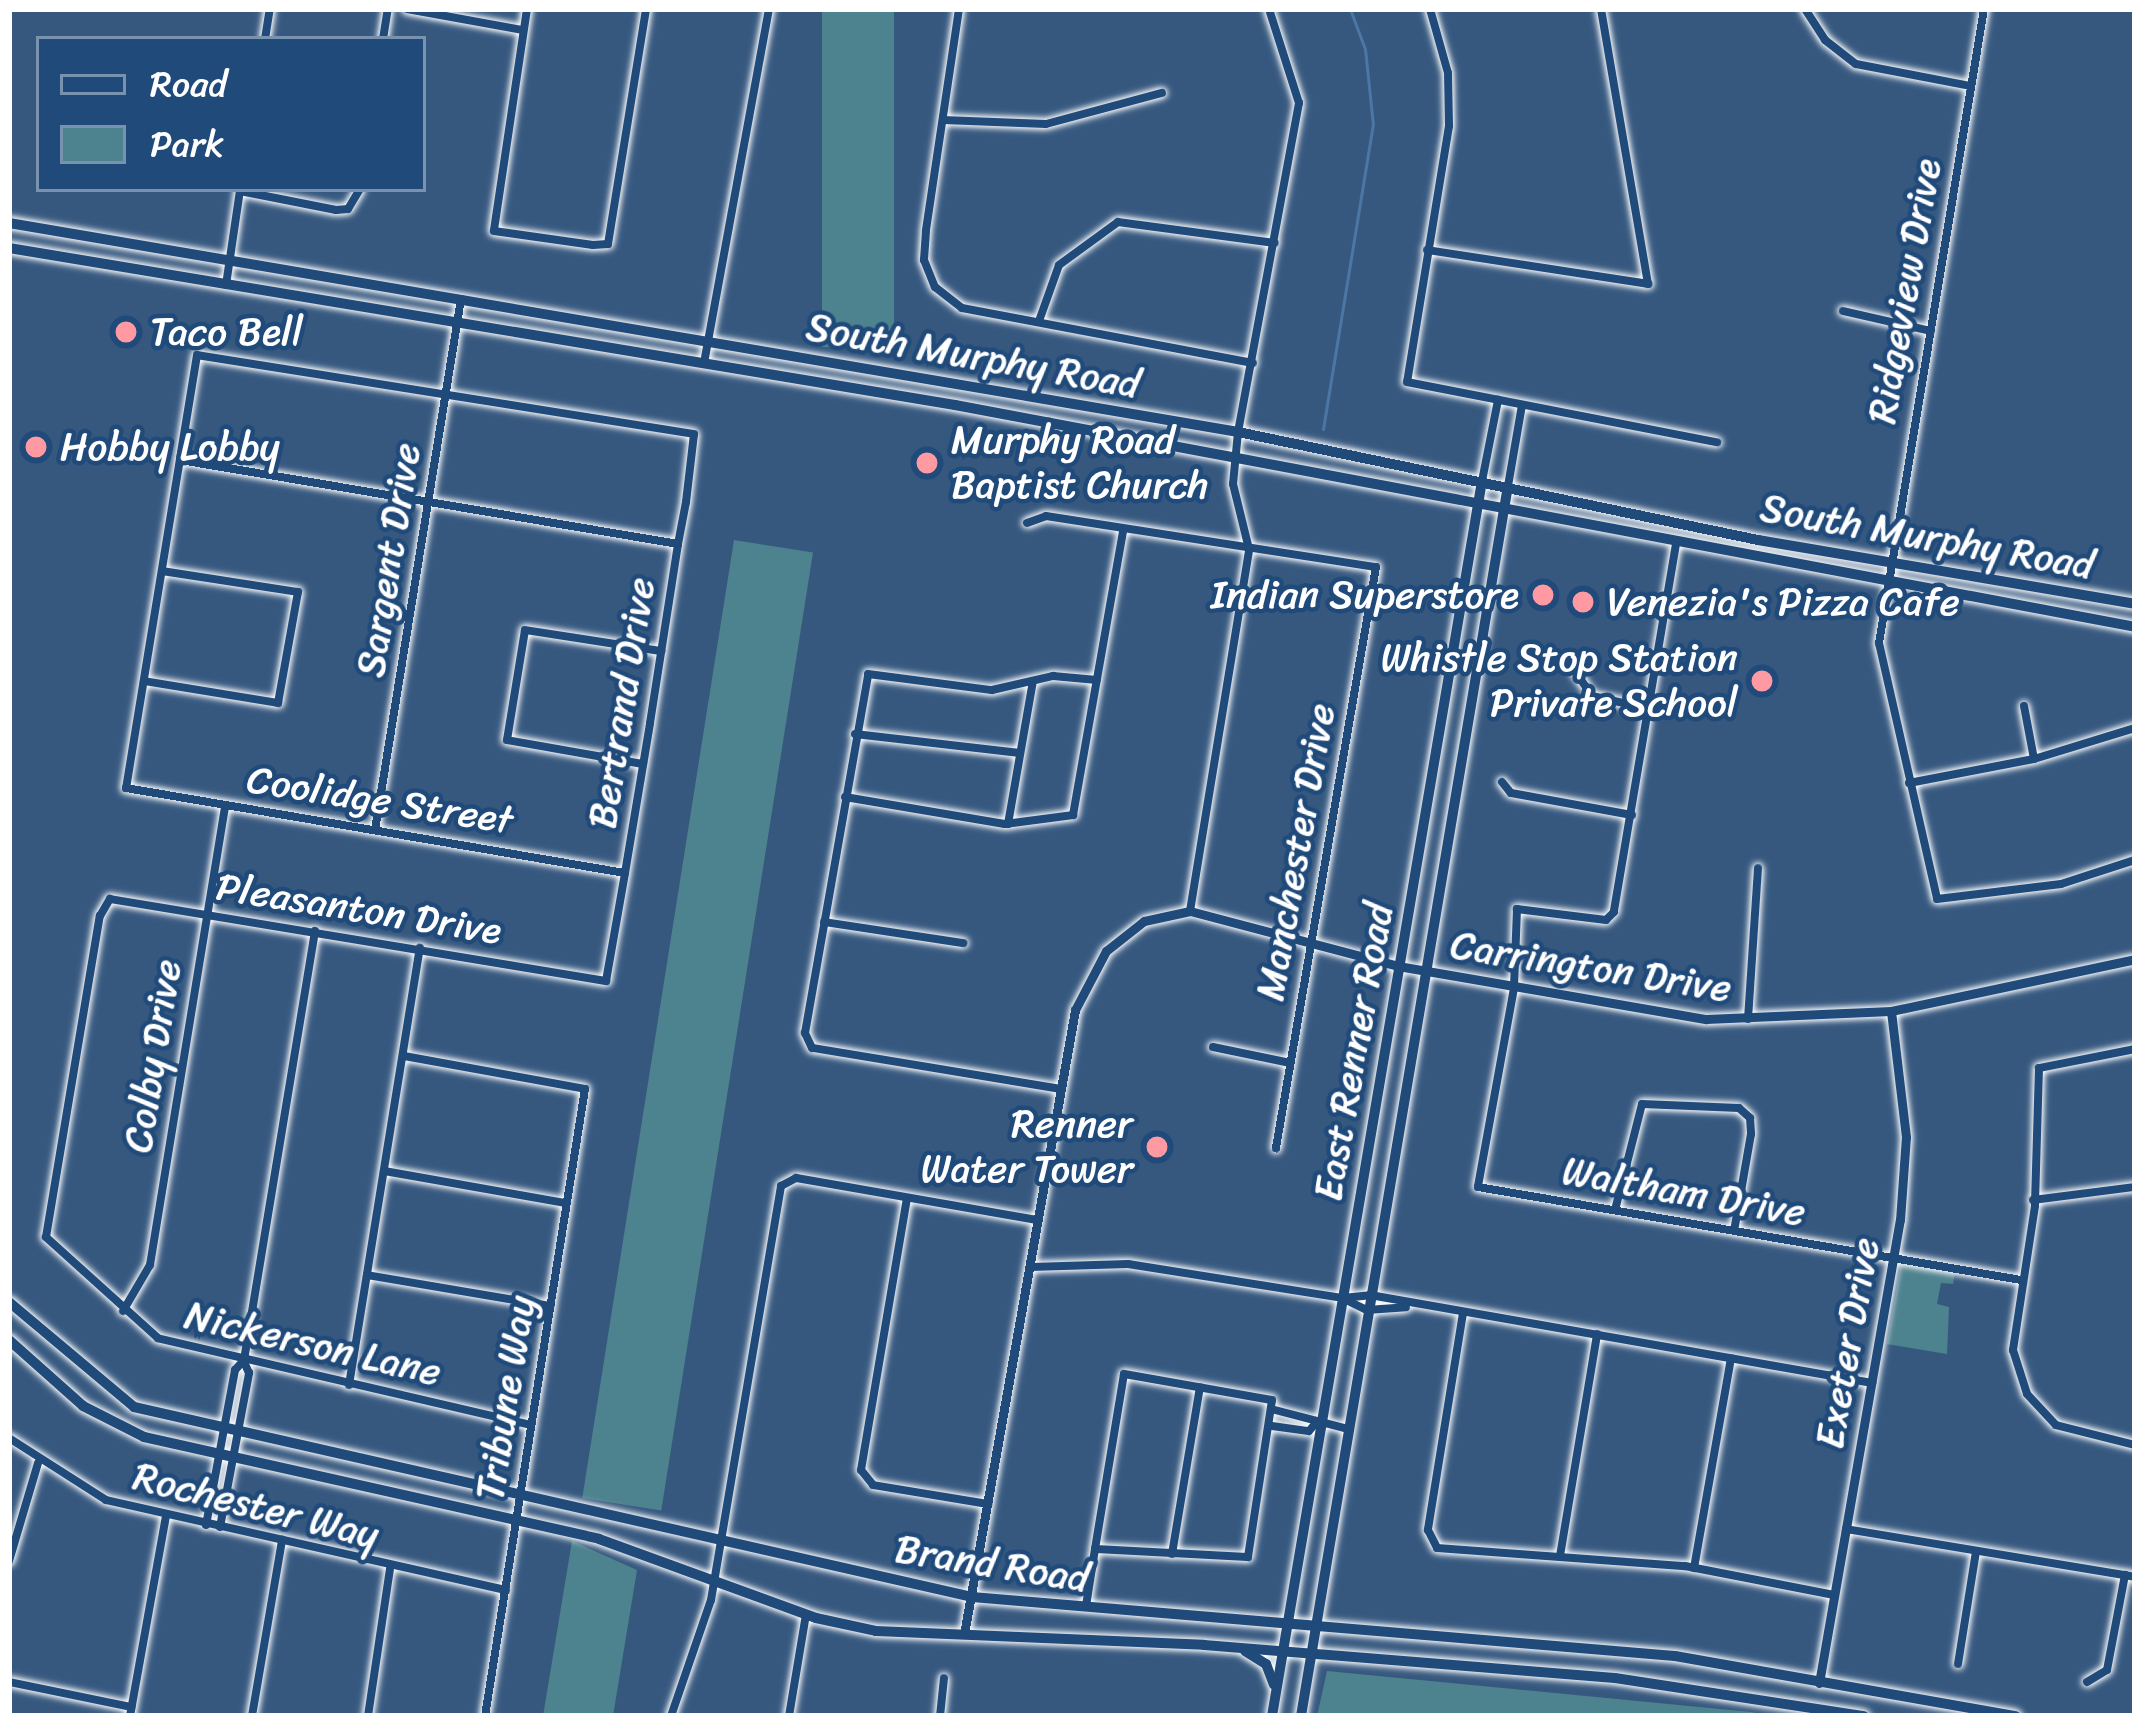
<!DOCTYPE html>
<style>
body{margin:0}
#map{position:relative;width:2144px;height:1725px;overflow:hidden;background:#36587f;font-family:Sriracha,sans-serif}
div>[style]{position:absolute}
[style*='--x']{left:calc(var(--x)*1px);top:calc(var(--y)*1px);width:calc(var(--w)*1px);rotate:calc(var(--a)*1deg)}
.green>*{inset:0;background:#4d828f;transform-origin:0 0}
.stream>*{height:3px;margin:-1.5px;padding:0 1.5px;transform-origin:1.5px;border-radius:1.5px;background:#4b77a6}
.roads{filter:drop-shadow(0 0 3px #fff) drop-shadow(0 0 3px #fff)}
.minor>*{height:8px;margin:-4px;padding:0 4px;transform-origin:4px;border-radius:4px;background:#1f4a7a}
.tertiary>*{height:9px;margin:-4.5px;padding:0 4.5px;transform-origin:4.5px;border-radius:4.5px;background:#1f4a7a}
.secondary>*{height:10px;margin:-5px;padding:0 5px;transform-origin:5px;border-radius:5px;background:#1f4a7a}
.dots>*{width:33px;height:33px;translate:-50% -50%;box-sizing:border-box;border:6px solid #1f4a7a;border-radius:50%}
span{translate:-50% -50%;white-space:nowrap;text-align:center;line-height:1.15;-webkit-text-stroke:9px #1f4a7a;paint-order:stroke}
.street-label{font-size:39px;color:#fff}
.poi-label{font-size:39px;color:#fff}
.left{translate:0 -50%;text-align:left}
.right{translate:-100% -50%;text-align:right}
.frame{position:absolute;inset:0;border:12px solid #fff;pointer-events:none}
.legend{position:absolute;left:36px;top:36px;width:390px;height:156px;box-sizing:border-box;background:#1f4a7a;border:3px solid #7992af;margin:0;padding:15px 21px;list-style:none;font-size:36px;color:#fff}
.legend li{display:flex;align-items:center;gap:24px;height:60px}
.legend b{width:60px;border:3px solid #7992af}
</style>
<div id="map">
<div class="green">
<div style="left:822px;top:9px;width:72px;height:338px"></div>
<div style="left:734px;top:540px;width:80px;height:970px;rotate:9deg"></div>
<div style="clip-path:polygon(1901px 1264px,1955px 1273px,1953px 1284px,1941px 1283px,1937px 1304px,1949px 1307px,1947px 1354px,1887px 1344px)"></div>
<div style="clip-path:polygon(572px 1541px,637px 1570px,613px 1716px,543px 1716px)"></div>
<div style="clip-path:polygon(1327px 1671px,1751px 1712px,1771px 1716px,1317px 1716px)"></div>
</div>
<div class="stream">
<div style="--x:1323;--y:429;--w:308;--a:-80.7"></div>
<div style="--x:1373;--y:125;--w:76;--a:-96"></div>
<div style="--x:1365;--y:49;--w:43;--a:-110.6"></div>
</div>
<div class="roads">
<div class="minor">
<div style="--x:407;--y:9;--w:118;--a:10.3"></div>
<div style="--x:527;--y:9;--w:224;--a:98.5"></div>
<div style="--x:494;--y:231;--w:100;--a:8"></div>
<div style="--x:593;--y:245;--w:15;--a:-4"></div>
<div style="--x:608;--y:244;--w:238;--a:-80.8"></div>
<div style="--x:959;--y:9;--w:224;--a:98.5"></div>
<div style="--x:926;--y:231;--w:29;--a:94"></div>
<div style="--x:924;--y:260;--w:29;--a:68"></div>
<div style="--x:935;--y:287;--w:34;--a:38"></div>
<div style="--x:962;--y:308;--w:296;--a:10.7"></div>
<div style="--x:1430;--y:9;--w:66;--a:74.3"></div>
<div style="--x:1448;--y:73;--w:53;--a:88.9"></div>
<div style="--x:1449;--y:126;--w:259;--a:99.3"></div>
<div style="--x:1407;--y:382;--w:316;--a:11"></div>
<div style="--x:1805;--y:9;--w:37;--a:57"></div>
<div style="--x:1825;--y:40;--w:39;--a:38"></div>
<div style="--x:1856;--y:64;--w:116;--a:10.9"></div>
<div style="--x:1984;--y:9;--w:643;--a:99.4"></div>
<div style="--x:1879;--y:643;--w:262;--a:77.2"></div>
<div style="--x:1937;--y:899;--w:125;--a:-6.9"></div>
<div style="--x:2061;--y:884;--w:78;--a:-18"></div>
<div style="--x:265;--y:39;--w:30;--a:-81"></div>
<div style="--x:383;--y:39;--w:30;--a:-81"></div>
<div style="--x:943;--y:120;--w:103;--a:2.2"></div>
<div style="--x:1046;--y:124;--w:120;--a:-15"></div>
<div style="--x:240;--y:191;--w:98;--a:11.2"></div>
<div style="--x:336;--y:210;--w:12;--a:-5"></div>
<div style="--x:348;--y:209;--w:23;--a:-59"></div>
<div style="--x:1427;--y:250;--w:224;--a:8.7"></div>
<div style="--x:1648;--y:284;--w:279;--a:-99.7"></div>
<div style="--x:226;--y:285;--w:96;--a:-81.6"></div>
<div style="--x:1843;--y:311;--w:90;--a:12.8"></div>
<div style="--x:1039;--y:321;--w:59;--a:-70.3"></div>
<div style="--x:1059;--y:265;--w:73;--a:-36.1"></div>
<div style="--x:1118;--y:222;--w:158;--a:7.6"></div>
<div style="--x:704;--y:363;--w:360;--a:-79.6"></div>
<div style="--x:180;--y:460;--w:505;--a:9.57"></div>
<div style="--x:1482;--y:481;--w:83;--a:-78.8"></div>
<div style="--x:1508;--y:486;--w:82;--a:-80.2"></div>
<div style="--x:1027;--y:523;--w:20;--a:-20"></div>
<div style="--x:1046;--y:516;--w:334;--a:8.8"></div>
<div style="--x:1376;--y:567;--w:590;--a:99.77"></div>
<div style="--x:1676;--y:544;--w:373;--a:99.6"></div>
<div style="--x:1614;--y:912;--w:11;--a:135"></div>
<div style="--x:1606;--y:920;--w:90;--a:-173"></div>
<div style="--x:1517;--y:909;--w:79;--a:92.2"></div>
<div style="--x:1514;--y:988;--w:202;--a:100.3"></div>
<div style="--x:1478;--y:1187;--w:551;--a:9.72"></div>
<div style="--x:1572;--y:667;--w:35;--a:55"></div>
<div style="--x:1592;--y:696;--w:59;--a:12.6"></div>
<div style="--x:144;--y:681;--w:136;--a:9.3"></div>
<div style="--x:278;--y:703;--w:113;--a:-79.8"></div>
<div style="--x:298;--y:592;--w:137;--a:-171.2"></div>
<div style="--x:2024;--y:706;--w:54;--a:79.3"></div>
<div style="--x:855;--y:734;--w:166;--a:6.6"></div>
<div style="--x:643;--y:764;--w:138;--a:-170"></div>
<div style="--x:507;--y:740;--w:111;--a:-80.7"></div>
<div style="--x:525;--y:630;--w:138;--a:8.8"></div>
<div style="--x:1502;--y:782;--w:14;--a:51"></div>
<div style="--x:1511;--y:793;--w:123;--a:10.3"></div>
<div style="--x:1909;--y:783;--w:127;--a:-10.9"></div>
<div style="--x:2034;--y:759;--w:106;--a:-17.1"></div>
<div style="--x:845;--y:797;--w:162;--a:9.6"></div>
<div style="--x:1005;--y:824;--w:69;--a:-7.5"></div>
<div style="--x:1073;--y:815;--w:289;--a:-80"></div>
<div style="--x:1008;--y:824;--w:145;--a:-80.1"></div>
<div style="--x:375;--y:830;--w:538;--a:-80.8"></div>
<div style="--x:1190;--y:911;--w:367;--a:-80.7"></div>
<div style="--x:1249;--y:549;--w:67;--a:-103.8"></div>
<div style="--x:1233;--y:484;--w:52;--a:-84.5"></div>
<div style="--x:1238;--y:432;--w:335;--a:-79.5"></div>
<div style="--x:1299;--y:103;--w:99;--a:-107.7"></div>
<div style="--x:824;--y:922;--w:141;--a:8.6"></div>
<div style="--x:1748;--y:1019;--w:151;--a:-86.2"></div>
<div style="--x:1213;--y:1047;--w:79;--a:11.7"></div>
<div style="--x:2135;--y:1049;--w:98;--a:168.8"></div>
<div style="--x:2039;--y:1068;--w:138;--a:91.7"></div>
<div style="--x:2035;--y:1206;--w:146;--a:98.7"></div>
<div style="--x:2013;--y:1350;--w:46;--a:72.3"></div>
<div style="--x:2027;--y:1394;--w:42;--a:46.9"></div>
<div style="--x:2056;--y:1425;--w:81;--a:14.2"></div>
<div style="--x:404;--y:1056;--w:184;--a:10.3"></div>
<div style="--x:585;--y:1089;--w:635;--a:99.06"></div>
<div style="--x:1061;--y:1089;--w:252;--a:-170.6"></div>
<div style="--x:812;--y:1048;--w:17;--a:-115"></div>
<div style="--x:805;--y:1033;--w:364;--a:-80"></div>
<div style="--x:868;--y:674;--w:125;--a:7.4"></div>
<div style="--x:992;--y:690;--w:63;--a:-12.9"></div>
<div style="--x:1053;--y:676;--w:44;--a:5.2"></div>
<div style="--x:384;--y:1171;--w:185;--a:10"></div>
<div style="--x:907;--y:1198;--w:276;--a:99.6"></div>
<div style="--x:861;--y:1470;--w:19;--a:51"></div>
<div style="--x:873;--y:1485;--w:117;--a:9.4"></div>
<div style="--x:2033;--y:1200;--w:103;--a:-7.3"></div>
<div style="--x:1615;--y:1210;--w:109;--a:-75.7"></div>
<div style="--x:1642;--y:1104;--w:97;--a:2.4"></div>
<div style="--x:1739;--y:1108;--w:15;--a:42"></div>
<div style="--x:1750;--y:1118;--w:16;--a:86"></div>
<div style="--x:1751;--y:1134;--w:98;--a:99.9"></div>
<div style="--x:1031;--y:1267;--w:97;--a:-1.8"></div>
<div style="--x:1128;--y:1264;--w:218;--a:9"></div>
<div style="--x:1343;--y:1298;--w:27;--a:-6"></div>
<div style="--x:1370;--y:1295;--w:510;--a:9.94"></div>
<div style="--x:367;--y:1275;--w:186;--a:9.6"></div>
<div style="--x:1344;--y:1299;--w:25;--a:26"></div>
<div style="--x:1367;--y:1310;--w:39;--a:-4"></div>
<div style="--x:123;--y:1311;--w:53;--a:-59.6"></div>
<div style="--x:150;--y:1265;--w:466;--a:-80.7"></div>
<div style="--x:1463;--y:1313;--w:220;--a:99.2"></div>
<div style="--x:1428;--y:1530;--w:20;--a:63"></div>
<div style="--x:1437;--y:1548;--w:249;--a:4.2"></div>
<div style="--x:1685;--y:1566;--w:152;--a:11"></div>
<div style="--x:349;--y:1385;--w:443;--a:-80.8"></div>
<div style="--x:1275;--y:1410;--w:75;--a:14.6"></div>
<div style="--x:531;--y:1425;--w:383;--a:-166.9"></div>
<div style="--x:158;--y:1338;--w:151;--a:-138"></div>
<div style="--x:46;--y:1237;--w:326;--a:-80.5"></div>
<div style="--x:100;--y:916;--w:20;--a:-60"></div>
<div style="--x:110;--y:899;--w:503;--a:9.39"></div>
<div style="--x:606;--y:981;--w:110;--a:-80"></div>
<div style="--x:625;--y:873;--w:152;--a:-80.5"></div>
<div style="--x:650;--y:723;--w:181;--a:-81.1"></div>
<div style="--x:678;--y:544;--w:43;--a:-79.2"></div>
<div style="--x:686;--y:502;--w:68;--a:-83.3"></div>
<div style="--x:694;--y:434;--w:503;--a:-170.97"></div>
<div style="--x:197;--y:355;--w:439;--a:99.3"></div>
<div style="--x:126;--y:788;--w:506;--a:9.67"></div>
<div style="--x:1272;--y:1426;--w:37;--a:8"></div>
<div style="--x:1309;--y:1431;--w:9;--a:-49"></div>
<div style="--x:9;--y:1438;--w:115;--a:32.6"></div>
<div style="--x:106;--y:1500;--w:410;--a:12.7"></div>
<div style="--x:206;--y:1525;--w:158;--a:-79.4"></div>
<div style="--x:235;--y:1370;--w:13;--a:-48"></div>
<div style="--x:244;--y:1360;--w:435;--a:-80.6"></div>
<div style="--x:220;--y:1527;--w:157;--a:-79.3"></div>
<div style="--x:249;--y:1373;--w:12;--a:-114"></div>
<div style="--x:1846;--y:1529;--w:293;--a:9.4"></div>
<div style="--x:1172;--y:1554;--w:169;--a:-80.5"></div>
<div style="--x:1560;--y:1556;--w:225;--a:-80.5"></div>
<div style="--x:9;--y:1561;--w:102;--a:-73.5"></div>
<div style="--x:1694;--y:1568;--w:213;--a:-80"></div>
<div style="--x:1086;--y:1606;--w:58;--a:-81"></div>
<div style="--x:1095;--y:1549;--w:177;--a:-80.6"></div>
<div style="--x:1124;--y:1374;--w:150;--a:10"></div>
<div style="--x:1272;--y:1400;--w:159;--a:98.7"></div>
<div style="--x:1248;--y:1557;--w:153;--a:-177"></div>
<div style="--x:1958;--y:1664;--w:114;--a:-80.9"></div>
<div style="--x:9;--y:1682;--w:125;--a:11.6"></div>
<div style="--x:2087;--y:1682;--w:23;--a:-31"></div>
<div style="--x:2107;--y:1670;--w:97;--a:-79.3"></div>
<div style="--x:130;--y:1716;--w:203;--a:-79.8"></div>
<div style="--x:252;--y:1716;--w:179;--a:-80.3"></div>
<div style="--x:368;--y:1716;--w:149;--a:-81.5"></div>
<div style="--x:671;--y:1716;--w:123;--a:-71"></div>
<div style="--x:711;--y:1600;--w:420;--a:-80.4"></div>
<div style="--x:781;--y:1186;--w:17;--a:-28"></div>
<div style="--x:796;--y:1178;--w:245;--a:9.9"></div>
<div style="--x:789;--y:1716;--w:103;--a:-80.5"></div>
<div style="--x:940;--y:1716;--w:38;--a:-84"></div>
</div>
<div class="tertiary">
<div style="--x:964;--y:1634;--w:634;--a:-79.91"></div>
<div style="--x:1075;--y:1010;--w:67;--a:-62.3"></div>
<div style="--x:1106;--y:951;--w:48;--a:-38.3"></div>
<div style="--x:1144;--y:921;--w:47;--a:-12.3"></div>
<div style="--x:1190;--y:911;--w:215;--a:14.8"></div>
<div style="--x:1398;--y:966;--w:313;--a:9.8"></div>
<div style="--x:1706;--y:1019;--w:185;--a:-2.5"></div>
<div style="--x:1891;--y:1011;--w:249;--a:-12"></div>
<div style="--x:1819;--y:1683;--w:470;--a:-80.1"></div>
<div style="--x:1900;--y:1220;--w:83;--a:-85.9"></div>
<div style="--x:1906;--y:1137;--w:127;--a:-96.8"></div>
</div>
<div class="secondary">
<div style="--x:9;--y:223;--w:1247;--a:9.65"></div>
<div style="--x:1238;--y:432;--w:531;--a:11.73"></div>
<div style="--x:1758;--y:540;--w:382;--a:9.6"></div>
<div style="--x:9;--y:248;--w:959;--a:9.42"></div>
<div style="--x:955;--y:405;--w:1201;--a:10.65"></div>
<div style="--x:9;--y:1302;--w:163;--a:40"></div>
<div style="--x:134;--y:1407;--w:859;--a:12.77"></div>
<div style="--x:972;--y:1597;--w:705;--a:4.8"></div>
<div style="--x:1675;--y:1656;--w:346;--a:10"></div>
<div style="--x:9;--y:1340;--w:99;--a:41.7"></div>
<div style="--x:83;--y:1406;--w:68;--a:26.9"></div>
<div style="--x:144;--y:1437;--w:466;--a:12.6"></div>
<div style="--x:599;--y:1539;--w:231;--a:20"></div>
<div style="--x:816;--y:1618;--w:61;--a:12.2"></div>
<div style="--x:876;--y:1631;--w:328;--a:2.4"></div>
<div style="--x:1204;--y:1645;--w:412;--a:4.6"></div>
<div style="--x:1615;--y:1678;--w:252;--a:8.7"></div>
<div style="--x:1245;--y:1651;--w:25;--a:32"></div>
<div style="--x:1266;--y:1664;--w:22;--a:69"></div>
<div style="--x:1272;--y:1716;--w:1253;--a:-80.35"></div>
<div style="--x:1301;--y:1716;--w:1247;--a:-80.45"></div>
</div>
</div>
<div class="dots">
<div style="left:126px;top:332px;background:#ff9aa2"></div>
<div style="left:36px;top:447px;background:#ff9aa2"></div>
<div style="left:927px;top:463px;background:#ff9aa2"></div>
<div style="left:1543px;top:595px;background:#ff9aa2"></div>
<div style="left:1583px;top:602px;background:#ff9aa2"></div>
<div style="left:1762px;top:681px;background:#ff9aa2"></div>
<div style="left:1157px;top:1147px;background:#ff9aa2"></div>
</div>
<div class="street-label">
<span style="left:1905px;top:291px;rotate:-80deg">Ridgeview Drive</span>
<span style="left:973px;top:356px;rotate:10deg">South Murphy Road</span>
<span style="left:1927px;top:537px;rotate:10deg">South Murphy Road</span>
<span style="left:389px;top:560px;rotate:-81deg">Sargent Drive</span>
<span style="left:622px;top:703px;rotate:-81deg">Bertrand Drive</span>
<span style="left:380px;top:800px;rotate:9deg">Coolidge Street</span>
<span style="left:1296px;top:852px;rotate:-80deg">Manchester Drive</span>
<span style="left:359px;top:909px;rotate:9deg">Pleasanton Drive</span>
<span style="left:1591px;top:967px;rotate:9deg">Carrington Drive</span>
<span style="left:1354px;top:1052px;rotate:-80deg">East Renner Road</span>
<span style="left:153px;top:1056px;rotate:-81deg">Colby Drive</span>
<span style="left:1684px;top:1192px;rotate:10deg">Waltham Drive</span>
<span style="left:1848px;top:1343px;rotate:-80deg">Exeter Drive</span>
<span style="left:313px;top:1344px;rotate:13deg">Nickerson Lane</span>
<span style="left:506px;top:1398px;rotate:-81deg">Tribune Way</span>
<span style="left:256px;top:1506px;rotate:14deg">Rochester Way</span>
<span style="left:992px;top:1564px;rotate:9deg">Brand Road</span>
</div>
<div class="poi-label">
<span class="left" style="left:150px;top:332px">Taco Bell</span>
<span class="left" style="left:951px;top:463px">Murphy Road<br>Baptist Church</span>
<span class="left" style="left:60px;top:447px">Hobby Lobby</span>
<span class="right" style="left:1519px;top:595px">Indian Superstore</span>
<span class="left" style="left:1607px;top:602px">Venezia's Pizza Cafe</span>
<span class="right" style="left:1738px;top:681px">Whistle Stop Station<br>Private School</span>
<span class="right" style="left:1133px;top:1147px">Renner<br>Water Tower</span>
</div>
<div class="frame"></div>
<ul class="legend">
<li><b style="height:15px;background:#1f4a7a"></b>Road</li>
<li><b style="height:33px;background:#4d828f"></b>Park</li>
</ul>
</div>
